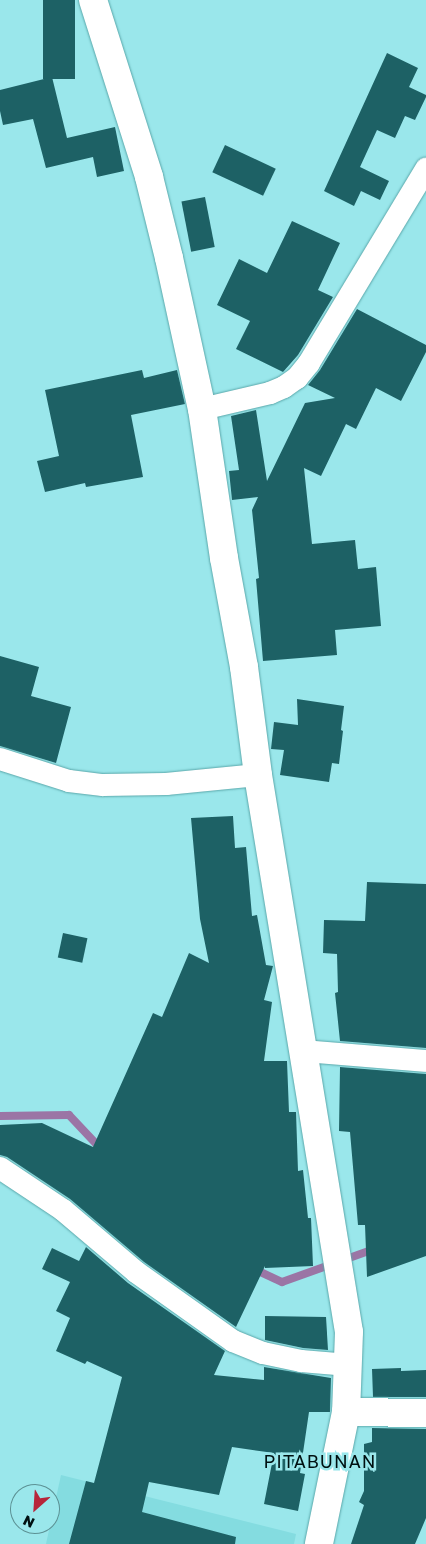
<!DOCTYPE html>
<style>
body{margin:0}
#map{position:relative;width:426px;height:1544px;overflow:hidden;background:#9ae7eb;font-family:"Golos Text",sans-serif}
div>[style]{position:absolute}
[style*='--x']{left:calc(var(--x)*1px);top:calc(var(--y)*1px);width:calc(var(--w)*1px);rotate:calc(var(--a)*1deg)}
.built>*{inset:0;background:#84dce0}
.stream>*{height:8px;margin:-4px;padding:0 4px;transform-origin:4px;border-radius:4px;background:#9b75a5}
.building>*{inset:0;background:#1d6165;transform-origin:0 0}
.roads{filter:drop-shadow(0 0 1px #5aa7aa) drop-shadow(0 0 1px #5aa7aa)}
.minor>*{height:22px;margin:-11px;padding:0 11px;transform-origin:11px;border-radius:11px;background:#fff}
.tertiary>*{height:28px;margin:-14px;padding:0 14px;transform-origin:14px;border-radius:14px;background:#fff}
span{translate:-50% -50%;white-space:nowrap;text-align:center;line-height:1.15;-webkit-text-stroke:5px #9ae7eb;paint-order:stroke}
.quarter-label{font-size:18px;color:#001011;letter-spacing:1px}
.north{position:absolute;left:10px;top:1484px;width:50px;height:50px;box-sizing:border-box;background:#9ae7eb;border:1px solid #5c9194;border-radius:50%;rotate:206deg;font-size:14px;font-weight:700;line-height:20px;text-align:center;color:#001011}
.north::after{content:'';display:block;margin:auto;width:18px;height:22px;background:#b7253a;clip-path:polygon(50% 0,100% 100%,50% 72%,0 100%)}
</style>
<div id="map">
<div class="built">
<div style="clip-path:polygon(61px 1475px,296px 1534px,294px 1544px,46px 1544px)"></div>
</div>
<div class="stream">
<div style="--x:0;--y:1116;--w:69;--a:-0.8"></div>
<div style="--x:69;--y:1115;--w:47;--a:46.7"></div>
<div style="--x:254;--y:1269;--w:31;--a:25"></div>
<div style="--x:282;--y:1282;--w:98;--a:-19.7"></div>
</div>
<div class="building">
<div style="left:43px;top:0;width:32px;height:79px"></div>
<div style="clip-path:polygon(387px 53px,418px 68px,409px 87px,426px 95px,426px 97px,415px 120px,405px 116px,395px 138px,377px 130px,360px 167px,389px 181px,380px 200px,361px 191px,354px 206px,324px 191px)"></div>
<div style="clip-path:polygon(52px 77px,67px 138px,115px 127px,124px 171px,97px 177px,93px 157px,46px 168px,33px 119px,3px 125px,0 111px,0 90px)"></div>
<div style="left:225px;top:145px;width:56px;height:30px;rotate:25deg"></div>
<div style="left:205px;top:197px;width:51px;height:24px;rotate:79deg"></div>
<div style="clip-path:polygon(292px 221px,340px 243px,318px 290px,333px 297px,298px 355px,283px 372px,236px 349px,250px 321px,217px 305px,239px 259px,267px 273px)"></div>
<div style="clip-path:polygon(357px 309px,426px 345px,426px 352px,401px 401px,376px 388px,356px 429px,346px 424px,321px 476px,304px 468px,312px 544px,355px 540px,358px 569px,376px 567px,381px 626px,335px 630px,337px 655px,263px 661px,256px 579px,259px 578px,252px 510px,258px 497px,232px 500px,229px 471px,239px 470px,231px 416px,256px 410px,267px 481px,305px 403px,335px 398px,308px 385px,320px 370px)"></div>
<div style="clip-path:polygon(142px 370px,144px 378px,177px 370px,185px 404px,131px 415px,143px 477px,86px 487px,85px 483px,45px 492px,37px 461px,59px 456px,45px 390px)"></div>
<div style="clip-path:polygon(0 656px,39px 667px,31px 696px,71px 707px,56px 763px,0 746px)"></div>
<div style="clip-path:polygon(297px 699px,344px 706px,341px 730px,343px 731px,339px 764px,332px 763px,329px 782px,280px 775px,284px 750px,271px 749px,274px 722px,298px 725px)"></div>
<div style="clip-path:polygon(233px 816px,235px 848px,246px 847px,252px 916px,257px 915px,266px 965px,273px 966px,264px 1000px,272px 1002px,264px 1061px,287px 1061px,289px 1112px,296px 1112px,298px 1171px,303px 1170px,308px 1218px,311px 1218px,313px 1266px,265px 1268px,265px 1266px,236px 1327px,144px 1262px,70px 1199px,7px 1157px,0 1155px,0 1125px,42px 1123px,93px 1147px,153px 1013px,162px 1017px,189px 953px,209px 963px,200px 919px,191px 818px)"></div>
<div style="clip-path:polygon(367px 882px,426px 884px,426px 1048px,340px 1041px,335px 993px,338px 992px,337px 954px,323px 953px,324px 920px,365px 921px)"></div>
<div style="left:63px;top:933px;width:25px;height:25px;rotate:12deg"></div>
<div style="clip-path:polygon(340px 1067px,426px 1074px,426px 1256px,367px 1277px,365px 1225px,358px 1225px,350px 1132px,339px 1131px)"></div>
<div style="clip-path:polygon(86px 1247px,128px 1283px,225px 1351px,214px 1375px,264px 1380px,264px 1367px,331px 1378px,330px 1412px,309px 1412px,300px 1473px,305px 1474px,298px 1511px,264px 1504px,274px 1453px,232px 1447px,219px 1495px,149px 1482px,142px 1512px,236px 1537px,235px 1544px,69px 1544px,86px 1481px,94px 1483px,122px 1377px,87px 1361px,85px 1364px,56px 1351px,70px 1318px,56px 1311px,70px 1282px,42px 1269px,52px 1248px,79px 1261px)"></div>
<div style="clip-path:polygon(265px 1316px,326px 1317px,328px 1350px,303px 1348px,265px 1340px)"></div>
<div style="clip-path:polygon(401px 1368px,401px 1371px,426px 1370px,426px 1397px,373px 1397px,372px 1369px)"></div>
<div style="clip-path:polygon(372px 1428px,426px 1429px,426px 1518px,415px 1544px,351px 1544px,364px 1505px,359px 1502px,364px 1491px,364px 1444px,372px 1442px)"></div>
</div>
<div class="roads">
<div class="minor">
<div style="--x:202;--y:409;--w:70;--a:-13.2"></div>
<div style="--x:270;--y:393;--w:15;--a:-23"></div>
<div style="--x:284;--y:387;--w:16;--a:-35"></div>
<div style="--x:297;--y:378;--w:19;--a:-51"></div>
<div style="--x:309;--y:363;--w:227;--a:-58.9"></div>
<div style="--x:0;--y:759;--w:72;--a:17.7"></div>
<div style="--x:69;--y:781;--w:34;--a:7"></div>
<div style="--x:103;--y:785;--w:63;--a:-0.9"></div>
<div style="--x:166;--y:784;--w:92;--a:-5.6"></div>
<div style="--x:304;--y:1051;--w:122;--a:4.7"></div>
<div style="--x:0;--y:1168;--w:76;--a:33.7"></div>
<div style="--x:63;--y:1210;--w:96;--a:40.3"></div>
<div style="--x:136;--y:1272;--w:119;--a:35.4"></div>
<div style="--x:233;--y:1341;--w:32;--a:22"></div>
<div style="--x:263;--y:1353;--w:39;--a:12"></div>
<div style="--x:301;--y:1361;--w:48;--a:4.8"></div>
</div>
<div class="tertiary">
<div style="--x:93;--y:0;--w:186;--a:72.4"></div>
<div style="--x:149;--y:177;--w:83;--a:76.1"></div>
<div style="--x:169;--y:258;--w:155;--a:77.7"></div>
<div style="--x:202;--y:409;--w:151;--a:81.6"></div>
<div style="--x:224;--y:558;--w:111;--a:79.6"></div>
<div style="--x:244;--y:667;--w:109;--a:82.6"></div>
<div style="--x:258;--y:775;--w:564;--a:80.72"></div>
<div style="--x:349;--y:1332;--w:80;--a:92.1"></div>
<div style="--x:346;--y:1412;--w:135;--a:101.6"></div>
<div style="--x:346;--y:1412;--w:80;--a:0.7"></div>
</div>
</div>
<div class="quarter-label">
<span style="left:320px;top:1461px">PITABUNAN</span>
</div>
<div class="north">N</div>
</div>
